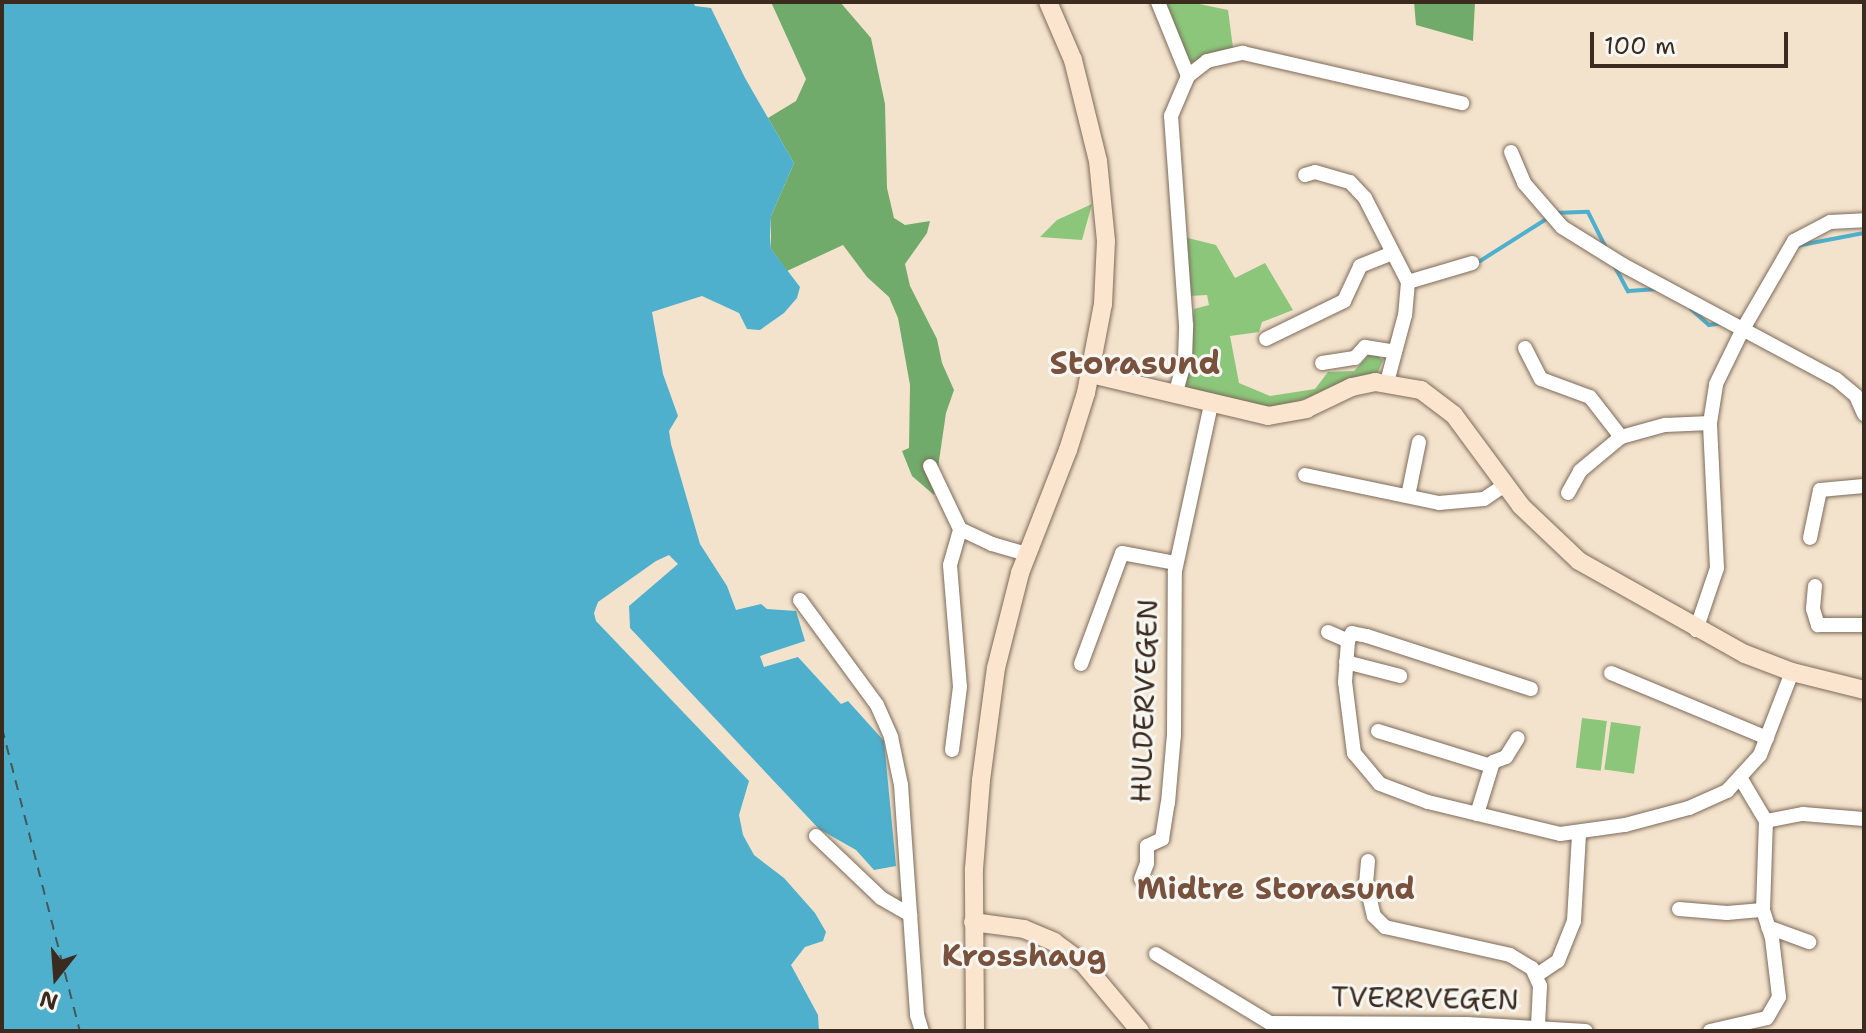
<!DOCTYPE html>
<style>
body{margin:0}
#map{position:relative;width:1866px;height:1033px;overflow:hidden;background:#f4e3cc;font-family:"Shantell Sans",sans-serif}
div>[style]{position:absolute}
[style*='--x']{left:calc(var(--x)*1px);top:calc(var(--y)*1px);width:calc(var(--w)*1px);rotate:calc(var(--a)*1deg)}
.green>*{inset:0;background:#8cc67b;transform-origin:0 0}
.forest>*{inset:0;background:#71ab6b}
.water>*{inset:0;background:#4eb0cd}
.stream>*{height:4px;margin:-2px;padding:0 2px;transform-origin:2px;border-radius:2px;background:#4eb0cd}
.ferry>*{height:2px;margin-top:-1px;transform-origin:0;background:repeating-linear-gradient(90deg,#42595b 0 10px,transparent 0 18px)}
.roads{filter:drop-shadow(0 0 2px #7c6b5b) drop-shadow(0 0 2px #7c6b5b)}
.street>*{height:14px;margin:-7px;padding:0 7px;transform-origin:7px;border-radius:7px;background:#fff}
.secondary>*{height:18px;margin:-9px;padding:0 9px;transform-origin:9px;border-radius:9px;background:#fbe5cf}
span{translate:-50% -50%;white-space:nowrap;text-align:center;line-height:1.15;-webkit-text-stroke:6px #f6f6f2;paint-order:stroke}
.street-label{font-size:28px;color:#3b2a1e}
.neighbourhood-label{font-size:30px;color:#79523d;font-weight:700}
.quarter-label{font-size:32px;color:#79523d;font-weight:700}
.frame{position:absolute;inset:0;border:4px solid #3b2a1e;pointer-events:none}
.north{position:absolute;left:16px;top:937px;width:80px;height:80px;-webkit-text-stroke:6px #f6f6f2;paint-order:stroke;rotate:197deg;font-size:22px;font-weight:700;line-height:32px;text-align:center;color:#3b2a1e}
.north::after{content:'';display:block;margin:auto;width:28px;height:36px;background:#3b2a1e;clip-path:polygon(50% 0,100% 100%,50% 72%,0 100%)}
.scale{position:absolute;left:1590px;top:32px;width:198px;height:36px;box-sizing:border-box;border:4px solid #3b2a1e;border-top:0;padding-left:10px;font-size:24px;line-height:28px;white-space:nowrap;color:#3b2a1e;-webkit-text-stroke:6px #f6f6f2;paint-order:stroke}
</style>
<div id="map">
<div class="green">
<div style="clip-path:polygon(1162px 2px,1190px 2px,1228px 10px,1233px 48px,1194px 62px,1187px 61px)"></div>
<div style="clip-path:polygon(1092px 204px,1082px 240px,1040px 237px,1057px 220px)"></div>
<div style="clip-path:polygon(1184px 237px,1216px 245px,1235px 278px,1265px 263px,1293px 310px,1262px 322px,1259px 332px,1230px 336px,1239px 383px,1270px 396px,1315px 389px,1328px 372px,1354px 371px,1372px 352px,1383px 360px,1378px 372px,1274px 410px,1197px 393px,1184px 384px,1194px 309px,1209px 305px,1207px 295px,1190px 296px)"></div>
<div style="left:1582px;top:718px;width:25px;height:50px;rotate:7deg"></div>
<div style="left:1611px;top:722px;width:30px;height:48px;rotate:8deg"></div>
</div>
<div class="forest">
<div style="clip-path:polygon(771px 2px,840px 2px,871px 38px,885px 104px,887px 188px,894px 218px,905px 225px,930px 221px,927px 233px,905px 264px,910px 286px,937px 339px,942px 363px,954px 390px,946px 413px,934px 495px,912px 476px,902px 451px,909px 448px,910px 385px,898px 318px,889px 297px,867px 277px,843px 245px,787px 271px,771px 249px,771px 216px,794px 163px,768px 118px,796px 101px,806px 79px)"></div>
<div style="clip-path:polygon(1414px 2px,1475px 2px,1473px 41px,1416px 25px)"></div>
</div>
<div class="water">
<div style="clip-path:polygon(2px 2px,693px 2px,695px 6px,711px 8px,745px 78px,794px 163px,771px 216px,770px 237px,771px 249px,800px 287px,797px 298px,784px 313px,760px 330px,747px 329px,739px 313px,702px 296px,652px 312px,663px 374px,678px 416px,669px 431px,671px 444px,700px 544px,727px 586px,736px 610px,761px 604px,767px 609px,796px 611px,805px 641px,760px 656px,764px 667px,798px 657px,841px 704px,848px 701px,884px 741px,896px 866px,874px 870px,856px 850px,819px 829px,630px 628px,629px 606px,678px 564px,669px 555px,656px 561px,598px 602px,594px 613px,596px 621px,749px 781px,739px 815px,743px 835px,754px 855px,784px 878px,815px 913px,826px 932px,823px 941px,805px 947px,791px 965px,818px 1015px,819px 1031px,2px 1031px)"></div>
</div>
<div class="stream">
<div style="--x:1555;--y:213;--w:33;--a:-2"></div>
<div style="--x:1588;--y:212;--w:42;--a:63.4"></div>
<div style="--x:1796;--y:246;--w:69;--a:-10.8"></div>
<div style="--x:1480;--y:261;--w:80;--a:-32.3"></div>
<div style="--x:1614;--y:265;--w:30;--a:62"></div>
<div style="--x:1628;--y:291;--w:30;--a:-4"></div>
<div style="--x:1691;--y:309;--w:24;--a:42"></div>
<div style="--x:1709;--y:325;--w:14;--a:-8"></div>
</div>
<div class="ferry">
<div style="--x:2;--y:728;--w:313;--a:75.6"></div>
</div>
<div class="roads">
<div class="street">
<div style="--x:1158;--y:2;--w:80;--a:67.9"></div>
<div style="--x:1511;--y:152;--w:34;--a:67"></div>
<div style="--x:1524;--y:183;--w:58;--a:49.2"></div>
<div style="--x:1562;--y:227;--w:72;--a:31.9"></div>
<div style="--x:1623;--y:265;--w:242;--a:28.2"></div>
<div style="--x:1836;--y:379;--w:26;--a:40"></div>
<div style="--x:1856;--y:396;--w:20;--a:66"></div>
<div style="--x:1305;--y:175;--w:10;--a:-17"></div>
<div style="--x:1315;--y:172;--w:36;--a:16"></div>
<div style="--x:1350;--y:182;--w:22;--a:47"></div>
<div style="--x:1365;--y:198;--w:94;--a:62.9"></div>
<div style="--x:1408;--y:282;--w:33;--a:95"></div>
<div style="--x:1405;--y:315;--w:69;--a:105"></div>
<div style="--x:1408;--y:282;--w:67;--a:-16.5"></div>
<div style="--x:1266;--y:339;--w:87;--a:-26"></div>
<div style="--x:1344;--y:301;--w:38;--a:-65"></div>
<div style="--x:1360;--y:266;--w:35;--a:-22"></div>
<div style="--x:1525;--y:348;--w:35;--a:63"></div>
<div style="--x:1541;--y:379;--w:52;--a:20.2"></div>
<div style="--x:1590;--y:397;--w:51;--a:52.2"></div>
<div style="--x:1322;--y:363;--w:33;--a:-9"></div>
<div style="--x:1355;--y:358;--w:15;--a:-48"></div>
<div style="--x:1365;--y:347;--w:30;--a:9"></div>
<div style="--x:1175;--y:395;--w:37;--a:-74"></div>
<div style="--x:1185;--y:359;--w:34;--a:-88"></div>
<div style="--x:1186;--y:325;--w:210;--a:-94.1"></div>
<div style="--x:1171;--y:116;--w:43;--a:-67"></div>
<div style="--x:1188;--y:76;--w:24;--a:-38"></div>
<div style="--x:1207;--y:61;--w:37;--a:-13"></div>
<div style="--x:1243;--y:53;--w:225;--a:12.9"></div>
<div style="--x:930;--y:466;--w:70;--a:64.5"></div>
<div style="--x:960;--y:529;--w:35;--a:25"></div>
<div style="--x:992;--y:544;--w:35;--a:16"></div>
<div style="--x:1305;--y:475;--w:137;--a:11.8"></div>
<div style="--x:1439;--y:503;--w:45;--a:-5.1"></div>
<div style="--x:1484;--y:499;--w:25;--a:-34"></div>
<div style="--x:1568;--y:493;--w:25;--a:-61"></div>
<div style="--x:1580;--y:471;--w:53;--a:-39.7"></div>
<div style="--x:1621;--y:437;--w:46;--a:-15.3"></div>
<div style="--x:1665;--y:425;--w:45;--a:-2.5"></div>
<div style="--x:1408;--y:496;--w:55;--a:-78.5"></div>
<div style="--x:1810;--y:538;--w:49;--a:-78.2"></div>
<div style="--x:1820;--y:490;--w:44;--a:-5.2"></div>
<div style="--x:1815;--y:586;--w:23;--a:95"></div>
<div style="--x:1813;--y:609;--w:17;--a:73"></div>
<div style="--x:1818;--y:625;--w:46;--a:0"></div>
<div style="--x:800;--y:600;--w:130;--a:53.7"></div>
<div style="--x:877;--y:705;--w:35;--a:66"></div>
<div style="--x:891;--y:737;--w:49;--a:78.2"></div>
<div style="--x:901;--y:785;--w:231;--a:86"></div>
<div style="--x:917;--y:1015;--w:17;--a:73"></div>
<div style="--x:1696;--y:630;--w:65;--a:-71.3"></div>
<div style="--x:1717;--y:568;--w:145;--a:-92.8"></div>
<div style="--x:1710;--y:423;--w:39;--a:-81"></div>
<div style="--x:1716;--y:384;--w:61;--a:-63.9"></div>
<div style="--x:1743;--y:329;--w:102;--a:-59.9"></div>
<div style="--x:1794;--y:241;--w:41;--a:-27.8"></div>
<div style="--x:1830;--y:222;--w:34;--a:-3"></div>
<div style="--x:1328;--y:632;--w:22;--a:24"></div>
<div style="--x:1346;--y:662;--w:56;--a:14.5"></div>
<div style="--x:1081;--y:664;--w:118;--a:-69.7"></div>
<div style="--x:1122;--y:553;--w:55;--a:10.5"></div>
<div style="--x:1611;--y:673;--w:169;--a:22.6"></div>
<div style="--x:1531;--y:689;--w:172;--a:-162.1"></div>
<div style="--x:1367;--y:636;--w:15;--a:-169"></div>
<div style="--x:1352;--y:633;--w:9;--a:117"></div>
<div style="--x:1348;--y:641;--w:41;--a:94.2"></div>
<div style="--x:1345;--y:682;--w:72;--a:82.8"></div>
<div style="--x:1354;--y:753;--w:40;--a:50"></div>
<div style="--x:1380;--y:784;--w:51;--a:20.6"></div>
<div style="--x:1428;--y:802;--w:136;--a:13.6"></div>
<div style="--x:1560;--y:834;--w:66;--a:-7.9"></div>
<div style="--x:1625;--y:825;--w:66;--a:-14.9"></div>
<div style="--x:1689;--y:808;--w:42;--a:-24.1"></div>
<div style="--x:1727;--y:791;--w:49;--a:-47.5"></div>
<div style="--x:1760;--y:755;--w:89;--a:-68.9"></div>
<div style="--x:1378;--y:731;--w:118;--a:17.2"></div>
<div style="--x:952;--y:750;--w:64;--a:-82.8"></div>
<div style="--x:960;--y:687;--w:122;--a:-94.7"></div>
<div style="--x:950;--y:565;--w:37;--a:-74"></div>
<div style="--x:1477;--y:814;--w:54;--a:-72.9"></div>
<div style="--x:1493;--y:762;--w:14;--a:-21"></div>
<div style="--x:1506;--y:757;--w:22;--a:-58"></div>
<div style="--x:1766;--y:821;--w:38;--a:-11"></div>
<div style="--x:1803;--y:814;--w:61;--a:4.7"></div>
<div style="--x:816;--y:836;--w:90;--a:43.6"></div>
<div style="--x:881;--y:898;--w:34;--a:30"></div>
<div style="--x:1368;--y:861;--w:21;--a:95"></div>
<div style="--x:1366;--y:882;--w:35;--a:77"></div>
<div style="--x:1374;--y:916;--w:16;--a:45"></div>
<div style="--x:1385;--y:927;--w:128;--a:12.6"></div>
<div style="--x:1510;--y:955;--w:26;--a:31"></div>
<div style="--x:1532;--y:968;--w:20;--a:66"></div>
<div style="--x:1540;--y:986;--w:40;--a:92.9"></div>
<div style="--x:1141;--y:879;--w:17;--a:-69"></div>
<div style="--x:1147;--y:863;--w:17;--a:-90"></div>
<div style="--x:1147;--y:846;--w:17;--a:-25"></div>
<div style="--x:1162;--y:839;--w:36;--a:-81"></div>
<div style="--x:1168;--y:803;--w:68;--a:-85"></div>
<div style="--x:1174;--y:735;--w:164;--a:-89.7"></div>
<div style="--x:1175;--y:571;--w:170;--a:-77.8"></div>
<div style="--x:1679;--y:909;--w:48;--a:4.8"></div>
<div style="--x:1727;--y:913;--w:36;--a:-5"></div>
<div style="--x:1768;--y:927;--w:44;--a:20.1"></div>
<div style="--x:1156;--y:954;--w:133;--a:31.2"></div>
<div style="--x:1270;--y:1023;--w:197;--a:0.3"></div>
<div style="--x:1467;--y:1024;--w:119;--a:3.4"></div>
<div style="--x:1537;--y:975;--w:25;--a:-34"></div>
<div style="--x:1558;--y:961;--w:43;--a:-68.2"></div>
<div style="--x:1574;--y:921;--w:87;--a:-86.7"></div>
<div style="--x:1710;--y:1031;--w:58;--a:-12.8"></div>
<div style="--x:1767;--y:1018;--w:24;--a:-60"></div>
<div style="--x:1779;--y:997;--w:59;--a:-96.8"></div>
<div style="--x:1772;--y:938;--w:29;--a:-108"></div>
<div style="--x:1763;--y:910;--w:89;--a:-88.1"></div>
<div style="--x:1766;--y:821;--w:49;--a:-120.8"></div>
</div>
<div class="secondary">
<div style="--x:1091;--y:374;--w:182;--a:13.3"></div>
<div style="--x:1268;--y:416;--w:39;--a:-10"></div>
<div style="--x:1306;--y:409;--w:51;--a:-25.6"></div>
<div style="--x:1352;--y:387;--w:24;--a:-12"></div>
<div style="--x:1375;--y:382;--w:47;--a:9.9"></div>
<div style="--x:1421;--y:390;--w:41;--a:37.1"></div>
<div style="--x:1454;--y:415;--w:113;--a:53.6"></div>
<div style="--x:1521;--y:506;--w:80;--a:43.5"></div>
<div style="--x:1579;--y:561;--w:190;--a:29.3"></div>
<div style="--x:1745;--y:654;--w:50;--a:21"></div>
<div style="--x:1792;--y:672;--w:74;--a:14"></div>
<div style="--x:973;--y:922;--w:51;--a:7.8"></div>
<div style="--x:1024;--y:929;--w:33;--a:23"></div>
<div style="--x:1054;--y:942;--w:36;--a:36"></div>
<div style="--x:1083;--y:963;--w:89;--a:50"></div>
<div style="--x:975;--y:1031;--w:162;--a:-90.4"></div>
<div style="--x:974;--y:869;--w:89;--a:-85.5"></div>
<div style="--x:981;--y:780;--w:113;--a:-82.4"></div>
<div style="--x:996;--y:668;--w:98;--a:-75.8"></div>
<div style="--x:1020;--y:573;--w:132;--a:-68.7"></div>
<div style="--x:1068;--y:450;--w:60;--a:-72.5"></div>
<div style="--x:1086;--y:393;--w:91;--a:-79.2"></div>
<div style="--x:1103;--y:304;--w:63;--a:-87.3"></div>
<div style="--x:1106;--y:241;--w:80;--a:-95.7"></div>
<div style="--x:1098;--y:161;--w:104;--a:-103.9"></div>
<div style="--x:1073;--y:60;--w:63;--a:-113.3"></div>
</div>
</div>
<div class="street-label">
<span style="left:1144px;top:701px;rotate:-88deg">HULDERVEGEN</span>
<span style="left:1425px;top:998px;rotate:1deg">TVERRVEGEN</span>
</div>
<div class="neighbourhood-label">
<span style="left:1276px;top:889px">Midtre Storasund</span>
<span style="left:1024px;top:956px">Krosshaug</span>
</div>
<div class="quarter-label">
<span style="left:1135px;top:363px">Storasund</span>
</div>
<div class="frame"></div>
<div class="north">N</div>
<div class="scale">100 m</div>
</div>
